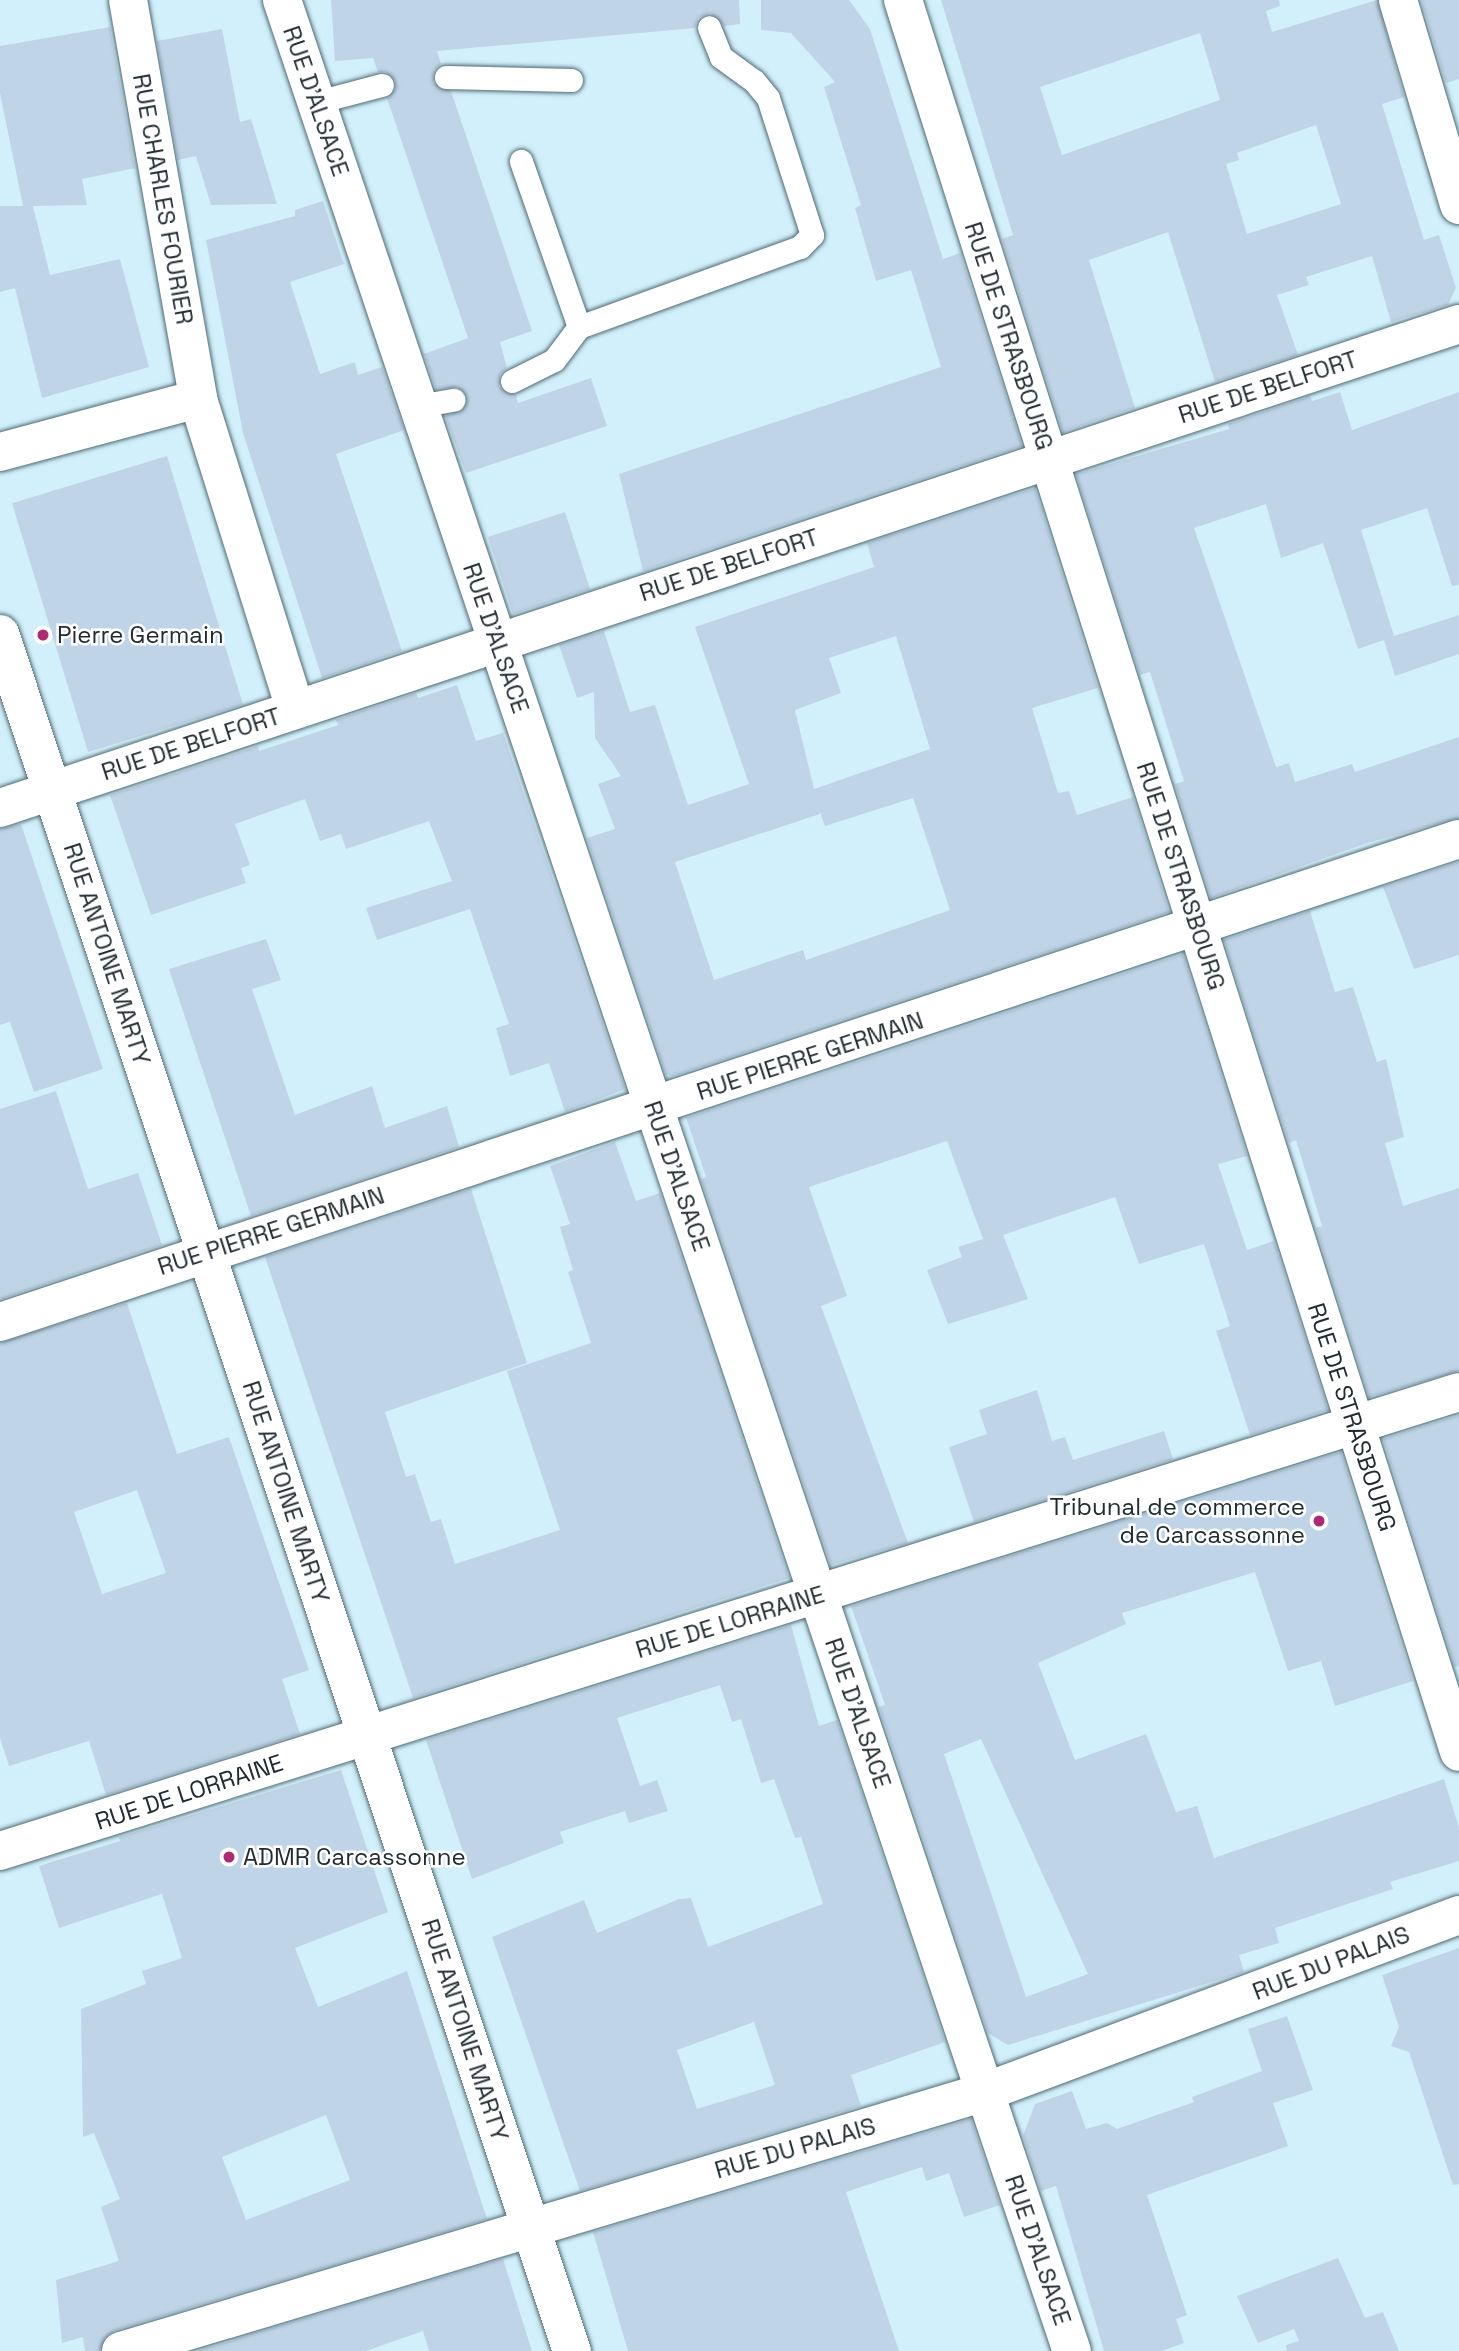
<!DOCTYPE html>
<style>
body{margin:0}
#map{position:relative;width:1459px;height:2351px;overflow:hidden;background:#d2f0fb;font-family:"Space Grotesk",sans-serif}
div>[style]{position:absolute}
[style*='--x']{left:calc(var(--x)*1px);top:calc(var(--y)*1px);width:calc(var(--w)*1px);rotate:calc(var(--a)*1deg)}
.building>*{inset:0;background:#c0d4e8;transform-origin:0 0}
.roads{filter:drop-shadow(0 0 2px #4f6a74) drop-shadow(0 0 2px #4f6a74)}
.lane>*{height:23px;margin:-11.5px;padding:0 11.5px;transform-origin:11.5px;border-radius:11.5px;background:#fff}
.street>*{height:38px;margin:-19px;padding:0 19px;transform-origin:19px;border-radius:19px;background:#fff}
.secondary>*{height:38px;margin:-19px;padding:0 19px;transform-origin:19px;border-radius:19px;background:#fff}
.dots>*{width:19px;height:19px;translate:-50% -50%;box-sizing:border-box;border:4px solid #fff;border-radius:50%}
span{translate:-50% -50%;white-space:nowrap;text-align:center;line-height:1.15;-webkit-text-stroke:5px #fff;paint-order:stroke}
.street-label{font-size:24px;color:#212c30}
.poi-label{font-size:24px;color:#212c30}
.left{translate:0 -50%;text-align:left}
.right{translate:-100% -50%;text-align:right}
</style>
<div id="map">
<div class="building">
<div style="clip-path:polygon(331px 0,739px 0,740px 24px,724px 26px,710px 13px,698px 18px,695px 28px,437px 51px,441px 64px,434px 70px,433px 83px,451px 91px,532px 331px,500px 342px,507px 368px,500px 374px,499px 387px,516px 394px,518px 403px,591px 378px,607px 426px,466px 473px,445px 416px,462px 410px,467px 397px,457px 387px,436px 389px,424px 354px,468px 338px,387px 98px,395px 89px,395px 81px,386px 72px,378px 72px,373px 58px,335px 61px)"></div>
<div style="clip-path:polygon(761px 0,849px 0,870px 29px,943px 259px,960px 253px,1022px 446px,643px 571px,619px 474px,941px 367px,911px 270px,876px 281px,855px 208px,861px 205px,824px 87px,835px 82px,791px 33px,761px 30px)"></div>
<div style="clip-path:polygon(evenodd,941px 0,1279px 0,1280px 6px,1266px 11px,1272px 32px,1377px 0,1404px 97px,1382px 104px,1424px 240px,1439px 235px,1456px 288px,1448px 305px,1391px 322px,1372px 256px,1306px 277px,1309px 285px,1277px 295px,1298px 355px,1215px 382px,1168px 232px,1089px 260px,1135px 408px,1063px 432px,1002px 239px,1013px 235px,941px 0,1200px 33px,1220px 100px,1062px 155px,1040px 87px,1200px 33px,941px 0,1316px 125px,1341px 204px,1247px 234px,1226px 164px,1239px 160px,1237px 153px,1316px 125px)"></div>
<div style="clip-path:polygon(1421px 0,1459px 0,1459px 79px,1446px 83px)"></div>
<div style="clip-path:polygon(110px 27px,135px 168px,82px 179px,87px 205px,33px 206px,50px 275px,120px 259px,149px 367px,42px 398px,15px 288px,0 292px,0 206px,23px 206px,0 93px,0 46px)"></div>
<div style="clip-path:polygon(222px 29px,240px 122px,251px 119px,277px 204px,211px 205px,196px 156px,178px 160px,157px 41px)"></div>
<div style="clip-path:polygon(323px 201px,344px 264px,290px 282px,320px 374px,355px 362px,358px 375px,382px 367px,404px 430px,336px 454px,402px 651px,322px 678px,243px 433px,206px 240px,295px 216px,295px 210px)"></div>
<div style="clip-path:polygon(1340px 392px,1352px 430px,1459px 392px,1459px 585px,1452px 586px,1427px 508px,1361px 530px,1394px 636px,1459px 615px,1459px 654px,1395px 676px,1384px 640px,1358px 649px,1323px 543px,1281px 558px,1266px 504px,1194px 528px,1276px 767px,1289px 763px,1295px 782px,1352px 764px,1355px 772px,1459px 737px,1459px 818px,1367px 843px,1211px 898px,1175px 784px,1184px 781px,1150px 672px,1140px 675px,1076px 474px,1229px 429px,1228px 424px,1310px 396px,1312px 401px)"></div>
<div style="left:167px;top:456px;width:260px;height:162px;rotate:73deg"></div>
<div style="clip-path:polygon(evenodd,1035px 488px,1098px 688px,1032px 708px,1058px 793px,1069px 791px,1077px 815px,1133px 797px,1169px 912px,673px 1076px,666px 1075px,587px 838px,615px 829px,598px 784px,621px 776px,595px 738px,594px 692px,577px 698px,559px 645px,604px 631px,630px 712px,655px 705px,688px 805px,749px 784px,695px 627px,874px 567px,867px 543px,1035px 488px,896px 636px,930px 749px,814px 789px,795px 710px,841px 693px,829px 658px,896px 636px,1035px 488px,913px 798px,950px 910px,806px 960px,803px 950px,714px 980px,675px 862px,820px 814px,818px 807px,825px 826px,913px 798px)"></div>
<div style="left:565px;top:512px;width:81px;height:81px;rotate:72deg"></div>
<div style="clip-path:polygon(457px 685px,476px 741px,503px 733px,625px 1089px,565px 1112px,549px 1063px,510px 1076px,496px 1028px,509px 1024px,470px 909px,377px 940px,366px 908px,452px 881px,429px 821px,346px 849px,341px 834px,320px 841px,305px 799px,235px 824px,250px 865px,241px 868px,246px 883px,151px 915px,110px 795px,258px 746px,259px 751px,338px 725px,336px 720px,416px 693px,418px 698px)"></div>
<div style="clip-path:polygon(21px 824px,103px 1069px,34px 1092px,10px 1022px,0 1025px,0 829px)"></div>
<div style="clip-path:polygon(1459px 862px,1459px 955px,1414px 969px,1383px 887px)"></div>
<div style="clip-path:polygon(1310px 911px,1335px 992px,1353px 987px,1377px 1062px,1386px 1059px,1404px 1137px,1385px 1143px,1403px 1206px,1459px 1188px,1459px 1371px,1369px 1397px,1316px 1228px,1322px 1226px,1296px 1140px,1289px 1143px,1224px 940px)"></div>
<div style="clip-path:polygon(266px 939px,281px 980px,252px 989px,295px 1115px,372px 1086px,385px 1128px,447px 1106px,459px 1147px,251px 1216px,169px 969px)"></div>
<div style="clip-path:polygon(1183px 954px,1247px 1156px,1218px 1164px,1247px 1250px,1274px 1241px,1328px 1410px,1250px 1435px,1216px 1331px,1230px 1326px,1204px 1244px,1139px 1264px,1115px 1197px,1003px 1235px,1028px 1299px,948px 1324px,927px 1270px,962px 1257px,958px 1247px,983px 1239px,947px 1141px,809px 1187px,847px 1296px,821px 1306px,908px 1543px,831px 1565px,701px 1179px,706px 1177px,686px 1118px)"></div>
<div style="clip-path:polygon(56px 1091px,88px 1189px,138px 1173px,162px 1245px,0 1299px,0 1109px)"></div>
<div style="clip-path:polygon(615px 1142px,636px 1201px,660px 1193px,789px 1578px,413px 1698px,265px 1257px,471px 1189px,527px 1363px,385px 1412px,406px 1477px,415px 1474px,431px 1522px,441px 1519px,455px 1564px,560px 1530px,507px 1371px,591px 1343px,568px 1272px,573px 1270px,560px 1227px,570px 1224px,550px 1166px)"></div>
<div style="clip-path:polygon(evenodd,127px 1303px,177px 1454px,229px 1437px,309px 1670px,282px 1679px,300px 1734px,106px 1795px,89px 1741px,9px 1766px,0 1738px,0 1343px,127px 1303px,137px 1490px,166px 1573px,102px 1594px,74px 1512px,137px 1490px)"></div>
<div style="clip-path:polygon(1037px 1390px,1052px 1441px,1065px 1437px,1073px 1460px,1164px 1431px,1173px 1459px,974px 1522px,949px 1447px,987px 1434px,979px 1410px)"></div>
<div style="clip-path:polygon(1459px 1415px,1459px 1666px,1455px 1667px,1383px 1439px)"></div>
<div style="clip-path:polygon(evenodd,1341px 1452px,1413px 1681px,1335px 1706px,1321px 1661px,1288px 1671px,1255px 1572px,1122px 1613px,1126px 1624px,1038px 1663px,1075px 1760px,1146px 1734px,1176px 1812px,1197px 1806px,1214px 1858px,1444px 1779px,1459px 1828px,1459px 1861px,1390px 1882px,1393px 1889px,1275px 1928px,1279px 1943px,1239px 1955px,1244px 1972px,1008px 2045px,988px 2033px,879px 1707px,885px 1705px,851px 1606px,1341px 1452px,981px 1739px,1088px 1974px,1026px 1997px,944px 1754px,981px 1739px)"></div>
<div style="clip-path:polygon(evenodd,791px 1625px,819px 1726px,837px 1720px,945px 2042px,851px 2075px,861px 2106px,580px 2191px,492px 1937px,584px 1900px,597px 1933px,679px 1899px,691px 1898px,708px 1947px,823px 1904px,801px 1837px,795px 1838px,774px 1779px,761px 1783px,741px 1719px,732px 1722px,720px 1685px,617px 1718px,640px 1786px,657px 1780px,668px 1811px,629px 1823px,625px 1811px,560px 1832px,564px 1843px,472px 1879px,426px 1740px,791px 1625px,754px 2022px,775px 2085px,697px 2109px,677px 2050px,754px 2022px)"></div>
<div style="clip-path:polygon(evenodd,341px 1770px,388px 1912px,295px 1948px,318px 2007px,407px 1971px,487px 2219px,115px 2330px,105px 2337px,100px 2351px,85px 2351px,83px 2337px,62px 2343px,56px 2280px,119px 2261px,101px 2207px,120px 2199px,94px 2133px,83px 2137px,81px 2009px,146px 1984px,142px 1971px,182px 1958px,162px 1894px,59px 1928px,39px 1866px,120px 1841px,119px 1837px,341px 1770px,326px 2115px,350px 2180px,246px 2220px,222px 2157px,326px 2115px)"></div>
<div style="clip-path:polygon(1459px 1948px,1459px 2184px,1453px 2185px,1409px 2052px,1391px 2046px,1399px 2027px,1382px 1975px)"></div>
<div style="clip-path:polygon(1287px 2016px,1313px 2090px,1273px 2103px,1288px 2146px,1147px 2195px,1187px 2315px,1176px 2319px,1184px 2343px,1162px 2351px,1104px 2351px,1056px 2186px,1041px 2191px,1023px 2136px,1035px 2104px,1072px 2091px,1086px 2129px,1107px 2123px,1117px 2129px,1194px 2102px,1192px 2097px,1262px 2071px,1248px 2029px)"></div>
<div style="clip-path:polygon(971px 2119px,1000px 2205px,964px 2217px,949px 2173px,926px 2181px,922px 2167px,846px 2192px,899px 2351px,628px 2351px,593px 2232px)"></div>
<div style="clip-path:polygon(1338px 2258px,1365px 2318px,1383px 2312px,1399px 2351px,1287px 2351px,1286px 2345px,1299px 2341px,1294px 2329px,1258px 2343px,1237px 2296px)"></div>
<div style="clip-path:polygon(503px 2259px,532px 2351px,429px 2351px,423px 2331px,366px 2351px,197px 2351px)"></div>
</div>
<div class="roads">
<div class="lane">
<div style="--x:446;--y:77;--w:125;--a:1.4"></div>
<div style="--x:317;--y:102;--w:67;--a:-14.7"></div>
<div style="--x:579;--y:327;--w:235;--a:-19.9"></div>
<div style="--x:800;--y:247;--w:17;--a:-45"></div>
<div style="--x:812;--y:235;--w:144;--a:-107.8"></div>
<div style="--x:768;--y:98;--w:22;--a:-129"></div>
<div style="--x:754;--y:81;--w:41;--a:-144"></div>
<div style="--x:721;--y:57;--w:32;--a:-112"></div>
<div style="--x:512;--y:381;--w:47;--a:-26.6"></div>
<div style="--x:554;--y:360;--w:41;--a:-52.9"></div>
<div style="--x:579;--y:327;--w:176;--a:-109.3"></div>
<div style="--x:418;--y:406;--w:36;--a:-10"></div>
</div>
<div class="street">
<div style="--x:128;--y:0;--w:405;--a:80"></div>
<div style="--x:198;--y:399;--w:325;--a:72.6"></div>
<div style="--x:282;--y:0;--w:2480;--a:71.43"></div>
<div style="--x:903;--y:0;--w:1838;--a:72.39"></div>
<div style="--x:1398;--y:0;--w:214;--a:73.4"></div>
<div style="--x:0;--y:452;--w:205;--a:-15"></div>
<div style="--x:0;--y:808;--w:1537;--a:-18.35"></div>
<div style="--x:0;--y:1322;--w:1537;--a:-18.32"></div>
<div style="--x:0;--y:1851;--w:1529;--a:-17.46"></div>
<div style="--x:121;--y:2351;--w:902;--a:-16.69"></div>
<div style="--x:985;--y:2092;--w:506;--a:-20.48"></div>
</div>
<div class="secondary">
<div style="--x:0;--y:634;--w:1810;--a:71.58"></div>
</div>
</div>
<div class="dots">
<div style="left:43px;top:635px;background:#ae2a73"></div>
<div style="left:1319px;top:1521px;background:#ae2a73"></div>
<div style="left:229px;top:1857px;background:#ae2a73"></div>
</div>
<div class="street-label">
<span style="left:316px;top:101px;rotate:71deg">RUE D'ALSACE</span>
<span style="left:163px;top:199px;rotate:80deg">RUE CHARLES FOURIER</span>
<span style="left:1009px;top:336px;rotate:72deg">RUE DE STRASBOURG</span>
<span style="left:1268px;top:387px;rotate:-18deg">RUE DE BELFORT</span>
<span style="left:729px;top:565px;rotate:-18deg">RUE DE BELFORT</span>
<span style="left:496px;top:638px;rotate:71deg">RUE D'ALSACE</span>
<span style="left:191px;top:744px;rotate:-18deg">RUE DE BELFORT</span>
<span style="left:1181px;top:876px;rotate:72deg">RUE DE STRASBOURG</span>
<span style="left:107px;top:954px;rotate:72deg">RUE ANTOINE MARTY</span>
<span style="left:810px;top:1056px;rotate:-18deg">RUE PIERRE GERMAIN</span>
<span style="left:677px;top:1176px;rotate:71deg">RUE D'ALSACE</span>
<span style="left:271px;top:1231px;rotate:-18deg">RUE PIERRE GERMAIN</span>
<span style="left:1352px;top:1417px;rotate:72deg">RUE DE STRASBOURG</span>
<span style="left:286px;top:1492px;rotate:72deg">RUE ANTOINE MARTY</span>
<span style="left:730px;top:1622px;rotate:-17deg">RUE DE LORRAINE</span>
<span style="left:858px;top:1713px;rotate:71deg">RUE D'ALSACE</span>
<span style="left:189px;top:1792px;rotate:-18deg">RUE DE LORRAINE</span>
<span style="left:1331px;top:1963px;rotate:-21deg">RUE DU PALAIS</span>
<span style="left:465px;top:2030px;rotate:72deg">RUE ANTOINE MARTY</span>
<span style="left:795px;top:2148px;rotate:-16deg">RUE DU PALAIS</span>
<span style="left:1038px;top:2250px;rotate:71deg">RUE D'ALSACE</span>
</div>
<div class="poi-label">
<span class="left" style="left:57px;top:635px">Pierre Germain</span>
<span class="right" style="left:1305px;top:1521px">Tribunal de commerce<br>de Carcassonne</span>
<span class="left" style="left:243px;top:1857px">ADMR Carcassonne</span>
</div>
</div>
